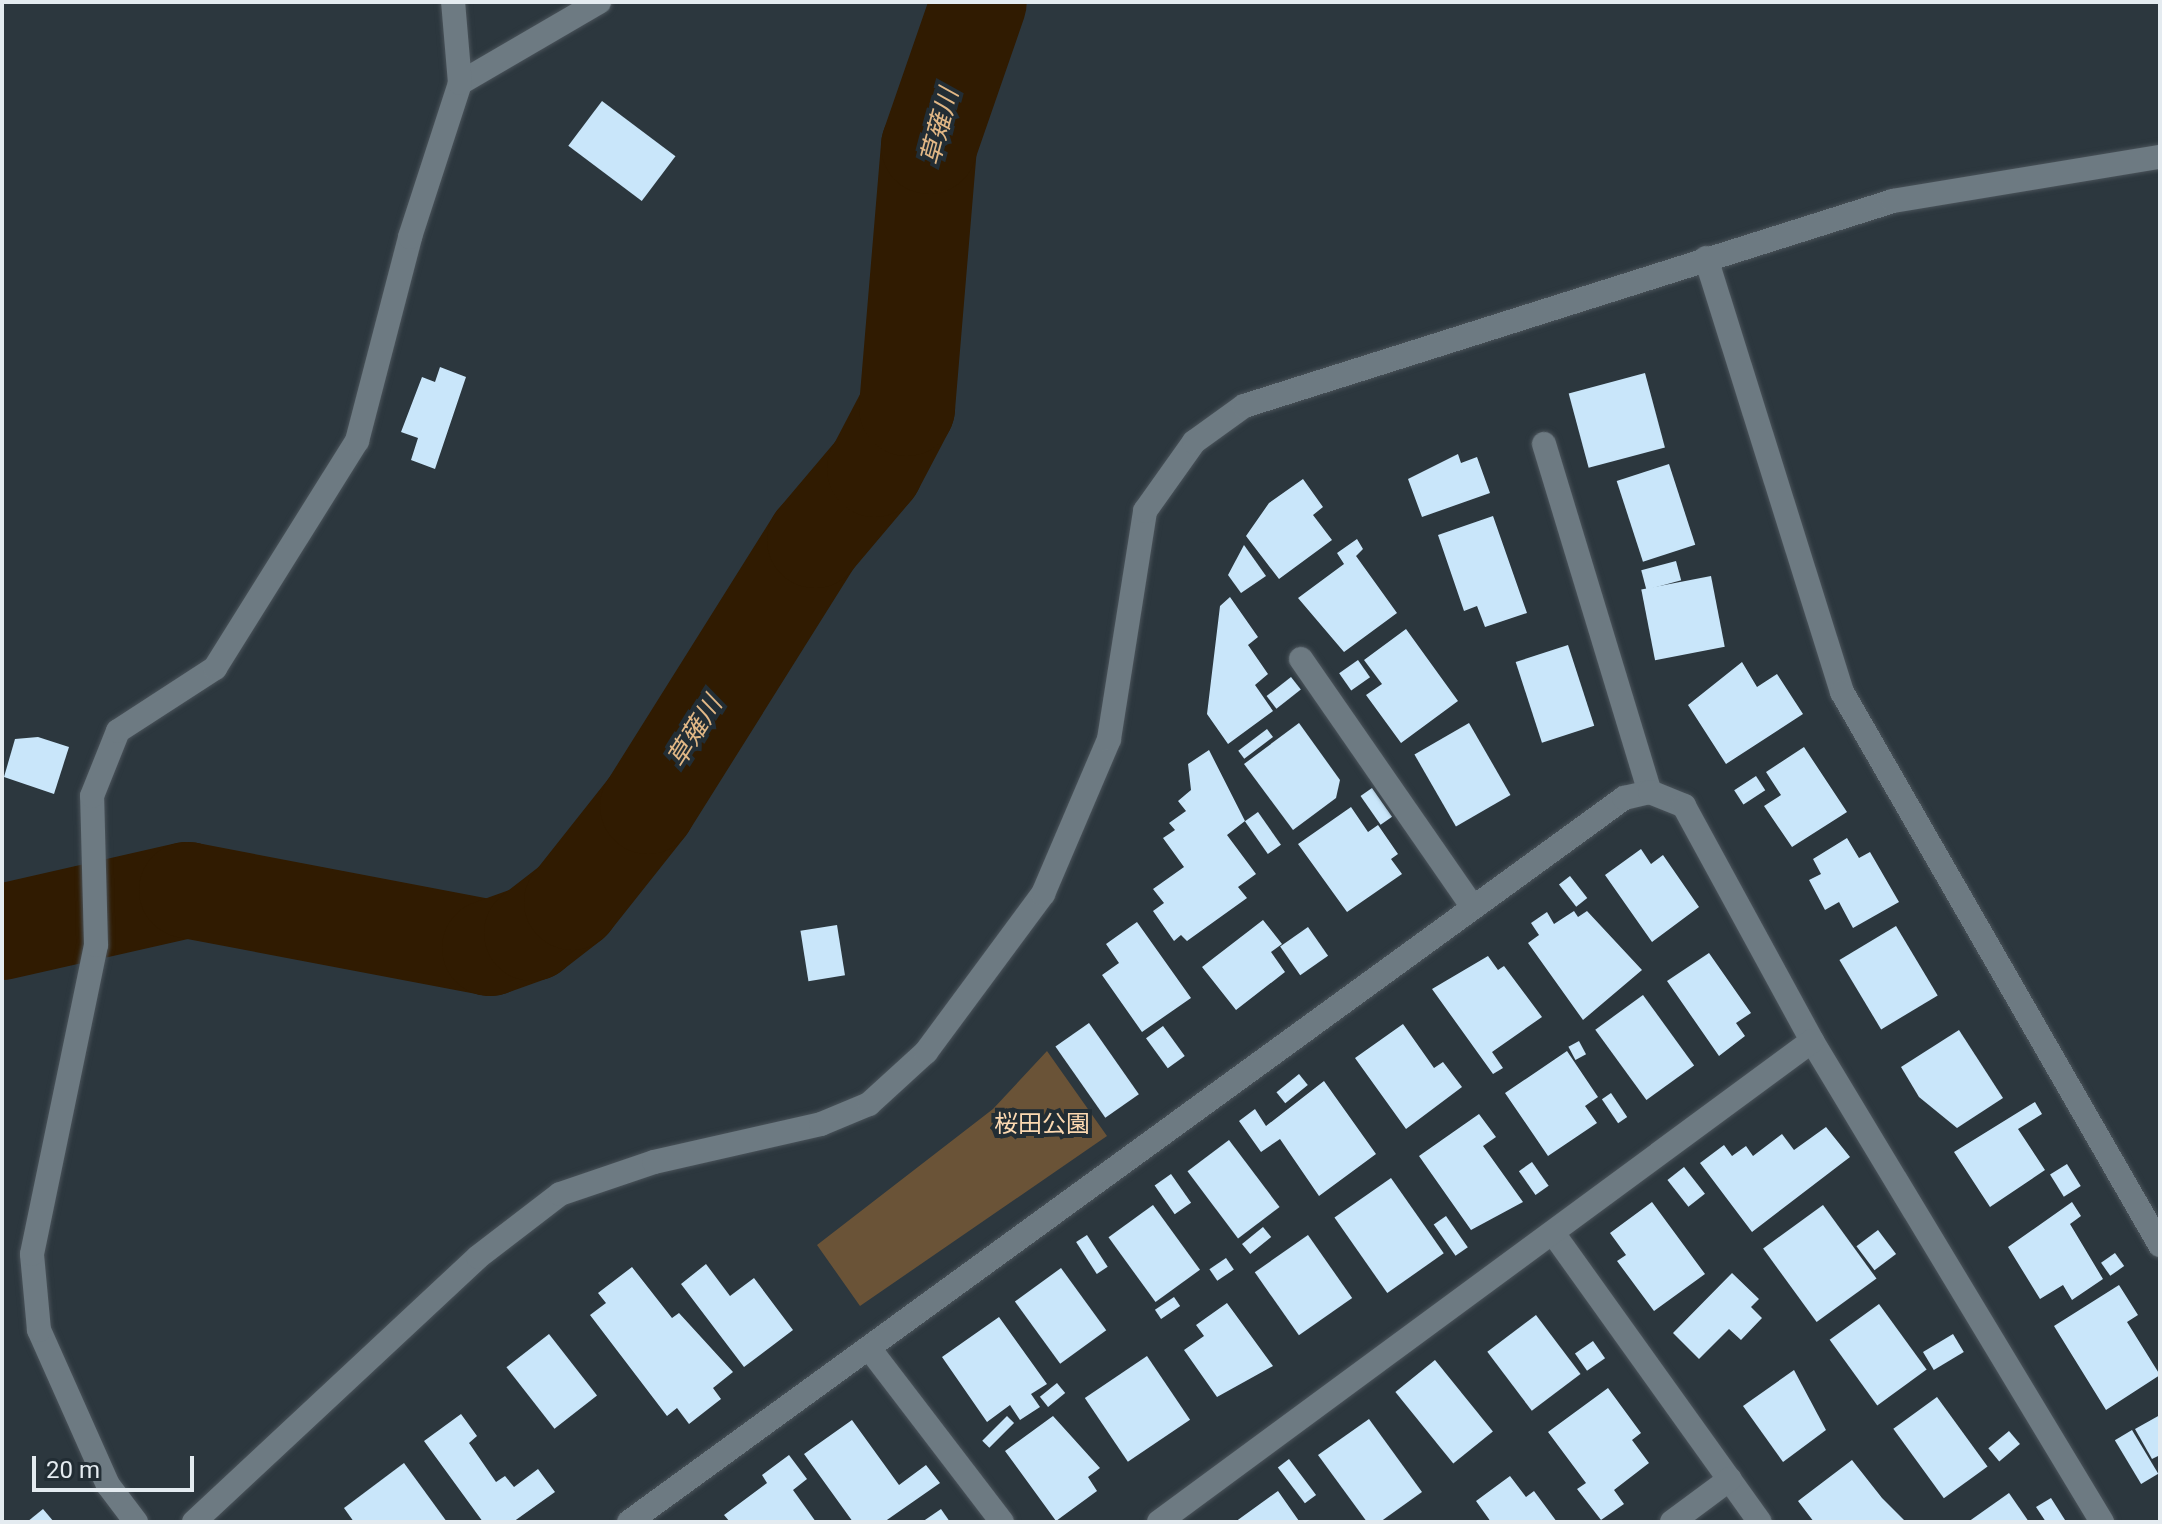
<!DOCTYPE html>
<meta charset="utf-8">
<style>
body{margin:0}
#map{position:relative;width:2162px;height:1524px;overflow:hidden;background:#2c373e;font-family:Roboto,"Noto Sans JP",sans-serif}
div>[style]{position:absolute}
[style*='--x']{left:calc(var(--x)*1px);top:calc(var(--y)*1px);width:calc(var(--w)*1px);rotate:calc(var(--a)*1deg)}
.green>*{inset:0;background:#6a5337}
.river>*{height:96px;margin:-48px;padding:0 48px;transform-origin:48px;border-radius:48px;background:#301b01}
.building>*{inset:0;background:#c9e6fa;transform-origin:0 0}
.roads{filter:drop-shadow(0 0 2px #4a535a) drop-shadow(0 0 2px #4a535a)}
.minor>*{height:24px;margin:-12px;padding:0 12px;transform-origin:12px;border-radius:12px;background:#6d7a82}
span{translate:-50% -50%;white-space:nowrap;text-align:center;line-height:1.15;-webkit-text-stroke:8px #222d34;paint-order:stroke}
.park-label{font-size:24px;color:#fcd9b1}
.water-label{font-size:26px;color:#e2b886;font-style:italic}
.frame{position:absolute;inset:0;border:4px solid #e4ebf0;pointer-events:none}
.scale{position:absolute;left:32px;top:1456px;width:162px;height:36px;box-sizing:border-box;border:4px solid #e4ebf0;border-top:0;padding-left:10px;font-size:24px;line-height:28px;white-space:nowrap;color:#e4ebf0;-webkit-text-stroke:6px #222d34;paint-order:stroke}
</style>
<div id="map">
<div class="green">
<div style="clip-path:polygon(1047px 1051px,1107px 1136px,860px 1306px,817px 1245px,993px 1109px)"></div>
</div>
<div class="river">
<div style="--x:2;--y:932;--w:190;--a:-12.8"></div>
<div style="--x:187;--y:890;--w:309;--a:10.8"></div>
<div style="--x:490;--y:948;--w:45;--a:-19.7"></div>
<div style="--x:532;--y:933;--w:51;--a:-37.8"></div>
<div style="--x:572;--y:902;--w:122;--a:-51.6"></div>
<div style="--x:648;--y:806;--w:314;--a:-57.9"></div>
<div style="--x:815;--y:540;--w:93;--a:-49.8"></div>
<div style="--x:875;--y:469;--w:69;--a:-62.3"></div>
<div style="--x:907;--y:408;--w:263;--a:-85.2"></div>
<div style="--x:929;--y:146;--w:152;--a:-70.9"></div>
</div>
<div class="building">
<div style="left:602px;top:101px;width:92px;height:56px;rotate:37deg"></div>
<div style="clip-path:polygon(440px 367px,466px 377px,435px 469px,411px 460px,418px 438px,401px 432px,422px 377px,435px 382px)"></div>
<div style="left:1645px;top:373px;width:77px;height:79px;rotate:75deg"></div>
<div style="clip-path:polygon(1458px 454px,1461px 463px,1477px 457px,1490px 493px,1422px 517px,1408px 479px)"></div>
<div style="left:1669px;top:464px;width:85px;height:55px;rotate:72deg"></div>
<div style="clip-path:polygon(1303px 479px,1323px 507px,1313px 515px,1332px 540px,1279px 579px,1246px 536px,1269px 503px)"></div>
<div style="clip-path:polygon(1493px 516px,1527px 613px,1485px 627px,1477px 606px,1464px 611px,1438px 535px)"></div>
<div style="clip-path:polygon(1357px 539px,1363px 549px,1356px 556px,1397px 613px,1344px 652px,1298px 598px,1344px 564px,1337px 553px)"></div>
<div style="clip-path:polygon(1244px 545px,1266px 576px,1241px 593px,1228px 575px)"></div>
<div style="left:1676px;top:561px;width:20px;height:36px;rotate:75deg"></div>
<div style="left:1711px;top:576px;width:72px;height:71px;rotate:79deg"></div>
<div style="clip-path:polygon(1230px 597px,1258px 637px,1248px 645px,1268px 674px,1255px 685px,1273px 711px,1228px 744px,1207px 714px,1220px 606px)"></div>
<div style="clip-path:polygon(1406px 629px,1458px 701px,1401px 743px,1366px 695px,1382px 684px,1364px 660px)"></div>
<div style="left:1568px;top:645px;width:85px;height:55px;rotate:72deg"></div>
<div style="left:1358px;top:660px;width:21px;height:23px;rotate:55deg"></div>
<div style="clip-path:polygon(1742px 662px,1757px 687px,1777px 674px,1803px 714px,1726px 764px,1688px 705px)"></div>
<div style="left:1291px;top:677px;width:16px;height:31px;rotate:52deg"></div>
<div style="clip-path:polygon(1299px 723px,1340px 780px,1336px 798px,1293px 830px,1244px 764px)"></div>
<div style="left:1469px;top:723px;width:83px;height:63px;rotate:60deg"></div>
<div style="left:1267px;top:729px;width:10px;height:36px;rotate:53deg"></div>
<div style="clip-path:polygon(38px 737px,69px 747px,54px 794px,4px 777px,15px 739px)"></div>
<div style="clip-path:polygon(1804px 747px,1847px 812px,1792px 847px,1764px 806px,1781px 795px,1766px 772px)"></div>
<div style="clip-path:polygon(1209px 750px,1245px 821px,1227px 835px,1256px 874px,1238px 887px,1247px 898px,1187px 941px,1181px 935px,1174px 941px,1153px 911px,1164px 903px,1153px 889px,1184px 867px,1163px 838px,1175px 830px,1169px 823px,1186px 811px,1178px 801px,1191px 790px,1188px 764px)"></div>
<div style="left:1756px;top:776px;width:17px;height:26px;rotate:57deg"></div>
<div style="left:1372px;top:788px;width:35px;height:14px;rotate:55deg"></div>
<div style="clip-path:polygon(1351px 807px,1368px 832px,1378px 825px,1398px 854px,1391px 859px,1402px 874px,1347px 912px,1298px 844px)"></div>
<div style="left:1258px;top:812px;width:40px;height:16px;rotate:55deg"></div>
<div style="clip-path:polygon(1847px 838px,1859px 858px,1870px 852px,1899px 902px,1853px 928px,1839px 902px,1825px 910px,1809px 880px,1821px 874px,1813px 859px)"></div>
<div style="clip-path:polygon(1641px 849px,1651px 864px,1663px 855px,1699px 907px,1652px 942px,1605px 875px)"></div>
<div style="left:1570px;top:876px;width:28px;height:14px;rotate:52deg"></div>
<div style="clip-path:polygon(1574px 911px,1578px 917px,1587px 911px,1642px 970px,1583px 1020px,1528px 943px,1539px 935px,1531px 923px,1547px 912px,1554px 924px)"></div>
<div style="clip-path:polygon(1263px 920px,1282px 944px,1271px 952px,1285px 972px,1236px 1010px,1202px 967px)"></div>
<div style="clip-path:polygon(1137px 922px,1191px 998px,1142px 1032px,1102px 975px,1119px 963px,1106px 944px)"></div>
<div style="left:837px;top:925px;width:51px;height:37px;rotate:81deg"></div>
<div style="left:1896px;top:926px;width:81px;height:66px;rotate:59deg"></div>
<div style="left:1308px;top:927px;width:35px;height:34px;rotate:55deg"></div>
<div style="clip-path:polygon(1709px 953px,1751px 1013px,1736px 1023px,1745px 1036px,1719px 1056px,1667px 981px)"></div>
<div style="clip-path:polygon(1488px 956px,1498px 970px,1504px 966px,1542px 1017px,1492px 1052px,1503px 1068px,1493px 1074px,1432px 989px)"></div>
<div style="left:1643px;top:995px;width:87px;height:59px;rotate:54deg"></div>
<div style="left:1089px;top:1023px;width:87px;height:41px;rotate:55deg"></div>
<div style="clip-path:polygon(1403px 1024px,1434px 1068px,1443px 1062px,1462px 1087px,1406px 1129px,1355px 1058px)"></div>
<div style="left:1163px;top:1026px;width:37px;height:21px;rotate:54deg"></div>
<div style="clip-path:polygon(1959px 1030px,2003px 1098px,1957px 1128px,1919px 1097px,1901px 1067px)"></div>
<div style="left:1579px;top:1041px;width:15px;height:12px;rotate:62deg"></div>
<div style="clip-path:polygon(1567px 1051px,1598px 1097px,1585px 1106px,1597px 1123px,1548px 1156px,1505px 1093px)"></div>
<div style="left:1299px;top:1074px;width:14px;height:29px;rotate:51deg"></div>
<div style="clip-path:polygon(1324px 1081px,1376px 1154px,1319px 1196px,1280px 1139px,1261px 1152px,1239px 1121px,1255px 1109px,1266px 1126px)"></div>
<div style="left:1611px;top:1093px;width:29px;height:11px;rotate:56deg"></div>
<div style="clip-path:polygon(2035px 1102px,2042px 1114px,2018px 1129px,2045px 1170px,1990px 1207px,1954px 1152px)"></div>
<div style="clip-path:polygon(1479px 1114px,1496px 1137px,1483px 1146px,1523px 1202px,1471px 1230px,1419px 1156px)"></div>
<div style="clip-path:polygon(1826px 1127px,1850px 1157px,1752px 1232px,1700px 1163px,1724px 1145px,1732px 1156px,1746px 1146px,1753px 1156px,1782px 1134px,1794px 1150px)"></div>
<div style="left:1229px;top:1140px;width:84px;height:52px;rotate:53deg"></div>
<div style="left:1532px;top:1162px;width:29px;height:16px;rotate:55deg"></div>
<div style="left:2067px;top:1164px;width:26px;height:20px;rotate:58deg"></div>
<div style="left:1684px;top:1167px;width:34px;height:21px;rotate:52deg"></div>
<div style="left:1171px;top:1174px;width:35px;height:20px;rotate:55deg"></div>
<div style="left:1391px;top:1178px;width:92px;height:69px;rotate:55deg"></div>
<div style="clip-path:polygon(1652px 1202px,1705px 1274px,1654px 1311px,1617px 1261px,1626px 1255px,1610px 1233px)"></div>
<div style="clip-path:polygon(2072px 1202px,2081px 1216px,2070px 1224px,2103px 1279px,2072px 1300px,2063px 1285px,2040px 1299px,2008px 1247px)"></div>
<div style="left:1153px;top:1205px;width:80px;height:55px;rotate:54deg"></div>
<div style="left:1823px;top:1205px;width:91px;height:74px;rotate:54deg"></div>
<div style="left:1446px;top:1216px;width:38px;height:15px;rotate:55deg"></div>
<div style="left:1263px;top:1227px;width:13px;height:27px;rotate:51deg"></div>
<div style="left:1878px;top:1230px;width:30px;height:27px;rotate:53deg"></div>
<div style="left:1087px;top:1235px;width:38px;height:13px;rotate:57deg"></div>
<div style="left:1308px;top:1235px;width:77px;height:65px;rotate:55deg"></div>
<div style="left:2115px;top:1253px;width:16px;height:17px;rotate:55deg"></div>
<div style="left:1226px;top:1258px;width:14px;height:20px;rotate:56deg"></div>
<div style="clip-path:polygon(706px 1264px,730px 1296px,754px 1278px,793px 1330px,744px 1367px,681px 1284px)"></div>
<div style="clip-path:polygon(632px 1267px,672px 1318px,679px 1313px,733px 1372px,713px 1388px,721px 1399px,689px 1424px,677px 1408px,667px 1416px,590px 1315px,606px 1303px,598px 1293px)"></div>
<div style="left:1061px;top:1268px;width:77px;height:57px;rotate:54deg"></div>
<div style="clip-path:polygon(1732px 1273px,1759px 1299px,1751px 1307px,1762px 1318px,1741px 1340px,1729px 1329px,1699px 1359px,1673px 1333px)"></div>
<div style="clip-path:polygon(2119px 1285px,2138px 1315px,2127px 1322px,2160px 1375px,2106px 1410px,2054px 1326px)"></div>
<div style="left:1174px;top:1297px;width:11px;height:23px;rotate:56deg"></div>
<div style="clip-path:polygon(1227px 1303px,1273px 1366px,1217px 1397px,1184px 1350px,1204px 1336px,1196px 1325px)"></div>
<div style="left:1879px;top:1304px;width:81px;height:61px;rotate:54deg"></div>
<div style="left:1536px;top:1315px;width:74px;height:61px;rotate:53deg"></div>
<div style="clip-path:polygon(999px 1317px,1047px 1384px,1031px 1394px,1040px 1407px,1020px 1420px,1010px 1405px,987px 1422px,942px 1357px)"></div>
<div style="left:549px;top:1334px;width:78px;height:54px;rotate:52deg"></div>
<div style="left:1953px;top:1334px;width:21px;height:35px;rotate:59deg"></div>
<div style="left:1593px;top:1341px;width:21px;height:22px;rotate:55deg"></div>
<div style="left:1147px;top:1356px;width:77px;height:75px;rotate:56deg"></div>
<div style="left:1435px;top:1360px;width:92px;height:51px;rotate:51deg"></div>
<div style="clip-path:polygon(1794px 1370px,1826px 1430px,1783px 1462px,1743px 1406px)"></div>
<div style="left:1057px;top:1383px;width:13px;height:22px;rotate:51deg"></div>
<div style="clip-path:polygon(1608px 1388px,1641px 1433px,1632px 1440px,1649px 1463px,1614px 1490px,1624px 1504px,1601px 1520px,1577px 1489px,1586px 1483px,1548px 1432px)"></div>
<div style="left:1937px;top:1397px;width:86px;height:54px;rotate:54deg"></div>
<div style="clip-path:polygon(461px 1414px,477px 1436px,469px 1443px,496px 1482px,505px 1476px,514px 1487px,538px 1469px,555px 1492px,513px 1522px,483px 1522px,424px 1441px)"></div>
<div style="clip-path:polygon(2160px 1415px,2160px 1455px,2152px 1459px,2135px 1429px)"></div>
<div style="left:1007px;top:1416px;width:10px;height:35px;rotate:45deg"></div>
<div style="clip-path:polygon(1053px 1416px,1100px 1468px,1088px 1477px,1097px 1491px,1056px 1521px,1005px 1451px)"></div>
<div style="clip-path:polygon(1369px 1419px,1422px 1492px,1380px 1522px,1367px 1522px,1318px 1455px)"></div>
<div style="clip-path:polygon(852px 1420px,899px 1485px,926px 1465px,940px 1483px,884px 1522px,853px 1522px,804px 1454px)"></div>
<div style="left:2132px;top:1430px;width:51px;height:20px;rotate:59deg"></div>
<div style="left:2009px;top:1431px;width:17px;height:27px;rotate:50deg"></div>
<div style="clip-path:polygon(789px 1455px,807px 1479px,793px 1490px,816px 1522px,730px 1522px,724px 1515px,767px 1483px,762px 1475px)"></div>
<div style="left:1289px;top:1459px;width:45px;height:14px;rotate:53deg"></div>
<div style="clip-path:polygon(1852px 1460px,1882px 1498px,1906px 1522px,1814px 1522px,1798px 1501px)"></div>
<div style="clip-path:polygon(404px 1463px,447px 1522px,354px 1522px,344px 1508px)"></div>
<div style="clip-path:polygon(1510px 1476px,1526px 1497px,1534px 1491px,1557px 1522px,1491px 1522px,1476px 1501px)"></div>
<div style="clip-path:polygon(1278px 1491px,1299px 1521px,1308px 1522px,1235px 1522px)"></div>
<div style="clip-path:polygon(2009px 1493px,2029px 1522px,1968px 1522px)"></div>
<div style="clip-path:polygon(2051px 1498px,2065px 1520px,2065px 1522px,2046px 1522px,2036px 1507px)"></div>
<div style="clip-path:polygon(43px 1509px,54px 1522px,27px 1522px)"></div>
<div style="clip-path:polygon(941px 1509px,950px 1522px,922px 1522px)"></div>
</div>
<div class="roads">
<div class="minor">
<div style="--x:460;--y:83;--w:161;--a:-30.2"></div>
<div style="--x:1706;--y:258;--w:455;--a:72.6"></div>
<div style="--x:1842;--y:692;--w:638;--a:60.1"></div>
<div style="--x:1544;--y:444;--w:364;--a:73.1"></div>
<div style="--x:1301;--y:659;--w:302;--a:55.3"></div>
<div style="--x:1553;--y:1233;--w:355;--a:54.4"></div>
<div style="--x:869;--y:1348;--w:219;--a:52.6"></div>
<div style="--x:136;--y:1522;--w:46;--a:-127.1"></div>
<div style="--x:108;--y:1485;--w:170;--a:-114"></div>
<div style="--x:39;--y:1330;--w:76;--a:-95.3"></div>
<div style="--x:32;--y:1254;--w:316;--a:-78.3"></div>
<div style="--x:96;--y:945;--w:149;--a:-91.5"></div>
<div style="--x:92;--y:796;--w:70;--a:-68.2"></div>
<div style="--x:118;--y:731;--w:116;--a:-33"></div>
<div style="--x:215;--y:668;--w:268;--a:-58"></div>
<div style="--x:357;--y:441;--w:211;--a:-75.4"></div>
<div style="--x:410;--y:237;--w:162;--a:-72"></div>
<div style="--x:460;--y:83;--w:81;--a:-94.9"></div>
<div style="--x:194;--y:1522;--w:388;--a:-43"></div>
<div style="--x:478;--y:1257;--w:103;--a:-37.5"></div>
<div style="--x:560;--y:1194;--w:99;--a:-18.8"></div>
<div style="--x:654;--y:1162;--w:171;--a:-12.8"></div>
<div style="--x:821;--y:1124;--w:52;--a:-22.6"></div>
<div style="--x:869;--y:1104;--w:77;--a:-42.4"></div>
<div style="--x:926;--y:1052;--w:197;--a:-53.5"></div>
<div style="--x:1043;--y:894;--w:168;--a:-66.9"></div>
<div style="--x:1109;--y:739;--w:231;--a:-81"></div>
<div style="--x:1145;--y:511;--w:85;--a:-54.6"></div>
<div style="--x:1194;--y:442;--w:62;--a:-35.8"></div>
<div style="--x:1244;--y:406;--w:681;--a:-17.53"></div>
<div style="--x:1893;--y:201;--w:271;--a:-9.4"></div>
<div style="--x:629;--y:1522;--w:1231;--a:-36.04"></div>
<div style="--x:1624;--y:798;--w:27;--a:-13"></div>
<div style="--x:1650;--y:792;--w:37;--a:22"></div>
<div style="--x:1684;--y:806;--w:268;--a:61.4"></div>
<div style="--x:1812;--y:1041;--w:562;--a:58.91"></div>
<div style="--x:1159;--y:1522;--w:811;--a:-36.38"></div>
<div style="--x:1672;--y:1522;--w:72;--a:-36.6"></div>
</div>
</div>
<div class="park-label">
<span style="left:1042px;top:1125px">桜田公園</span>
</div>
<div class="water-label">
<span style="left:940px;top:127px;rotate:-75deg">草薙川</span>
<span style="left:695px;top:732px;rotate:-58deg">草薙川</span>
</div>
<div class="frame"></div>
<div class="scale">20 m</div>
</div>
